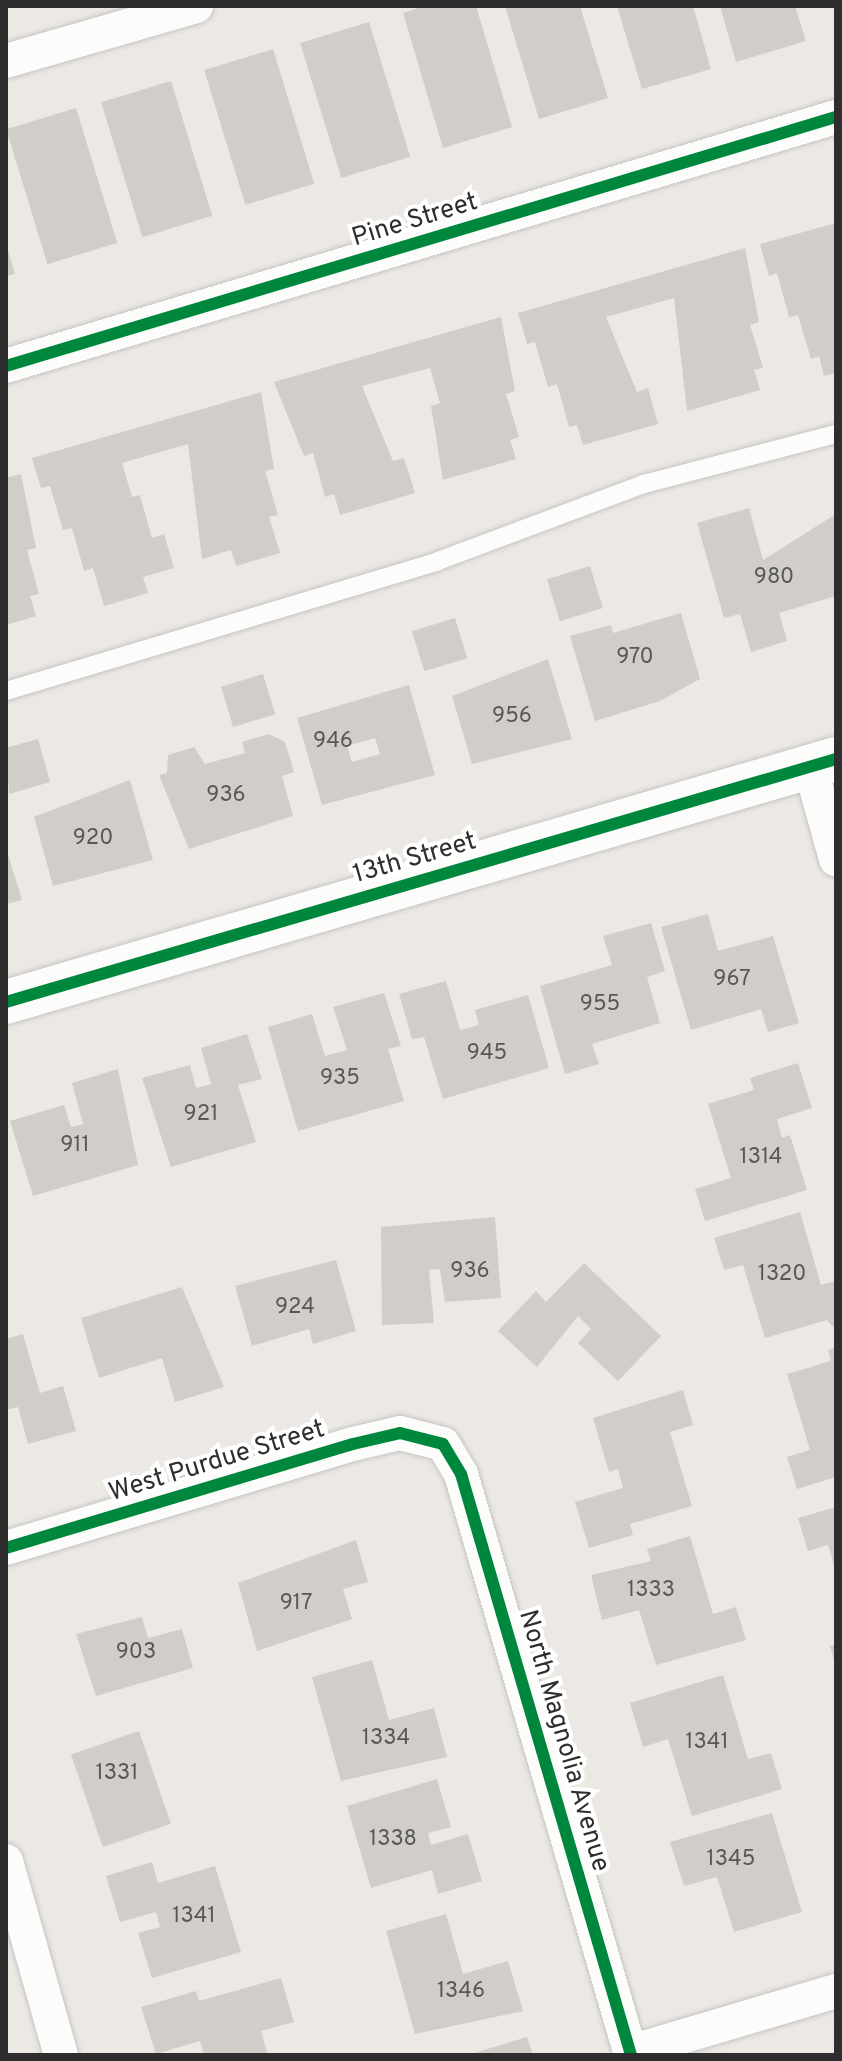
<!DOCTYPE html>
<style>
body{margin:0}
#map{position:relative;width:842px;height:2061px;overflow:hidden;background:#ece8e4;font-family:Overpass,sans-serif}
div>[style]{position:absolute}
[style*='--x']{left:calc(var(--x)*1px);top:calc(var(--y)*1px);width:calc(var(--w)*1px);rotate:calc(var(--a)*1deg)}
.building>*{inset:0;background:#d1ceca;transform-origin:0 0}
.roads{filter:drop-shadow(0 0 2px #c6c4c5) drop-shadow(0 0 2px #c6c4c5)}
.lane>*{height:18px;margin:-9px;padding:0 9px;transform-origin:9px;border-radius:9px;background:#fcfcfb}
.street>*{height:34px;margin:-17px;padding:0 17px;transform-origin:17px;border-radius:17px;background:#fcfcfb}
.secondary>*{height:44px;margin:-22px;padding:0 22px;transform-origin:22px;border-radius:22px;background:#fcfcfb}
.cycleway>*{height:12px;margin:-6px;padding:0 6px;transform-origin:6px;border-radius:6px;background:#00873e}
span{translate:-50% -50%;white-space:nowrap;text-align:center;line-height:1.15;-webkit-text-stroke:8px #fff;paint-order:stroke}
.number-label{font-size:22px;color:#585857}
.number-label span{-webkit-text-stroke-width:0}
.street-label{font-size:26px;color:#2e2e2e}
.frame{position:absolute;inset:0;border:8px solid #2e2e2e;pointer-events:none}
</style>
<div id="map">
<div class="building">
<div style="clip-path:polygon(425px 6px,476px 6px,512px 127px,443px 148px,403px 13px)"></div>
<div style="clip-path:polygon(505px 6px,580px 6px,608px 98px,539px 119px)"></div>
<div style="clip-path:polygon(617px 6px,693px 6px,711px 69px,642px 89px)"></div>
<div style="clip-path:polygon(720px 6px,795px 6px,806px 41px,736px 62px)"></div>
<div style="left:369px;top:22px;width:141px;height:72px;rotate:73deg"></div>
<div style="left:273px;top:49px;width:141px;height:72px;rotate:73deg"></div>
<div style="left:171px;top:81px;width:141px;height:73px;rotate:73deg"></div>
<div style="left:76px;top:108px;width:141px;height:73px;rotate:73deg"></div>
<div style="clip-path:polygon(836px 223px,836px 373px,824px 376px,819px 356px,811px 359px,798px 315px,789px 317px,777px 273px,769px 276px,760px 244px)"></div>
<div style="clip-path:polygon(7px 246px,15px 274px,6px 276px,6px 247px)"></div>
<div style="clip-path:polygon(745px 248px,759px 322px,750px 325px,763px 368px,754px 370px,760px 390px,687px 411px,674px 298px,606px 317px,637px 392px,648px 388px,658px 424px,583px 445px,577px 425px,569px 427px,557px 384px,548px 387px,535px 342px,527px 344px,518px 313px)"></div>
<div style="clip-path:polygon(501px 317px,515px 391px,506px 394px,519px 437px,510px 440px,516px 459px,443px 480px,431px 406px,440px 403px,430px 368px,362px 386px,393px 461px,404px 458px,415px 493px,340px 515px,334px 494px,325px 497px,313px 453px,304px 456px,274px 382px)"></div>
<div style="clip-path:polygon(261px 392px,274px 469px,265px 471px,278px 515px,269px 517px,280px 553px,236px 566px,231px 550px,202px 559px,188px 444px,122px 463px,132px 497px,140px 495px,152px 538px,164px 534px,174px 568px,143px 577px,148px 593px,104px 606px,93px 568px,84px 571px,72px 528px,63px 530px,50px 486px,41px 488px,32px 458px)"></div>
<div style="clip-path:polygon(21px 474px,36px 548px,27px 550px,39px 594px,30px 596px,36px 616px,6px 625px,6px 478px)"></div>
<div style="clip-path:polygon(749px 508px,763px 560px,836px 514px,836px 596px,779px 613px,787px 641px,751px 652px,740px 614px,724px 618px,697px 523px)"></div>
<div style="left:590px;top:566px;width:44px;height:45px;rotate:73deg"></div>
<div style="clip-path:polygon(681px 613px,700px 679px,660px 701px,595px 721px,570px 636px,611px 625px,613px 633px)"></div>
<div style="left:455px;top:618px;width:42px;height:45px;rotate:73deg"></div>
<div style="clip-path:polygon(548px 659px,572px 739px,472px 764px,452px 696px)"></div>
<div style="left:263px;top:674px;width:42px;height:44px;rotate:73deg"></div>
<div style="clip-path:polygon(evenodd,409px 685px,435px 775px,322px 805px,297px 718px,409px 685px,375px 738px,380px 754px,352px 762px,347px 746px,375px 738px)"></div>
<div style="clip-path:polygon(269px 734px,285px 742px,294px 772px,282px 776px,293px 816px,189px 849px,159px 775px,167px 773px,168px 755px,194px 747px,205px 764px,245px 753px,242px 742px)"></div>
<div style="clip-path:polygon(38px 739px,50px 782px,9px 794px,6px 748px)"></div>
<div style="clip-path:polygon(130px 780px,153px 860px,53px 886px,34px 817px)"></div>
<div style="clip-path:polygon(6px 848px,22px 900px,6px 904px)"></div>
<div style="clip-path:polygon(708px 914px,718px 951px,773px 936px,799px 1023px,768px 1032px,761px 1009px,691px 1030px,661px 927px)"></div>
<div style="clip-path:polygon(651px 923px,665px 971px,647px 977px,660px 1023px,592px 1044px,599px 1064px,565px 1074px,540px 986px,612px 965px,603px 936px)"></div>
<div style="clip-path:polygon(446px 981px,460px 1030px,479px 1025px,475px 1010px,528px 995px,549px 1068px,443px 1099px,424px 1037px,412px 1039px,399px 994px)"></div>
<div style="clip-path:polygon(384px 993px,401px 1046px,388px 1049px,404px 1101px,298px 1131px,268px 1027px,312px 1014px,325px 1056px,347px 1050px,333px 1007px)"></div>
<div style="clip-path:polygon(247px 1034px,262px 1079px,238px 1085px,256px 1142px,171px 1167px,142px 1078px,190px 1065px,196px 1088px,211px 1084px,201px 1048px)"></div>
<div style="clip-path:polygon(798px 1063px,812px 1108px,777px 1119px,782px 1138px,790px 1135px,807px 1190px,705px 1221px,695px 1189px,731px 1178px,708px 1104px,754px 1090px,750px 1078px)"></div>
<div style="clip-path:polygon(118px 1069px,138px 1165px,33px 1196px,10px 1121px,64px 1105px,71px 1127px,83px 1124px,72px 1083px)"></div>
<div style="clip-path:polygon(800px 1212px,821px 1285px,836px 1281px,836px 1330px,827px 1320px,765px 1338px,743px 1265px,724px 1270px,714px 1238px)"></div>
<div style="clip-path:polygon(495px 1217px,501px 1298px,445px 1302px,440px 1269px,429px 1270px,434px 1323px,382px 1325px,381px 1227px)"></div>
<div style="clip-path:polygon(336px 1260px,356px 1331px,313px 1344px,309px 1329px,252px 1346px,235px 1286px)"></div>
<div style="clip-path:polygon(584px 1263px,661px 1336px,618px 1381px,578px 1343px,591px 1329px,578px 1316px,537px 1367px,498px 1331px,536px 1291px,546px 1302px)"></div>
<div style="clip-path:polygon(182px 1287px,224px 1387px,175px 1402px,162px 1358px,99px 1378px,81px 1318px)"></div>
<div style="clip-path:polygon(23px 1334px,40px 1393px,63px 1386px,76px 1431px,28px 1444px,18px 1407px,6px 1410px,6px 1339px)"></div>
<div style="clip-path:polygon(836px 1347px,836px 1477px,797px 1489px,787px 1457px,810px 1450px,787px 1374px,831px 1361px,828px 1350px)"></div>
<div style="clip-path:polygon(683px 1390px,693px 1425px,670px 1432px,692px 1506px,630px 1524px,633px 1535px,589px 1548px,575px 1502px,623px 1488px,618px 1469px,609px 1472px,593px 1418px)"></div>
<div style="clip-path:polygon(836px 1507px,836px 1569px,835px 1569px,828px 1545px,808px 1551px,798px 1518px)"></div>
<div style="clip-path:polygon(690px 1536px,713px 1614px,736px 1607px,746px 1640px,656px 1665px,639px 1610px,602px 1620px,591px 1575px,651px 1561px,647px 1549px)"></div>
<div style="clip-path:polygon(356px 1540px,368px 1582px,343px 1589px,352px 1619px,257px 1651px,238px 1583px)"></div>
<div style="clip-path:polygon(142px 1617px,148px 1638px,182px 1629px,193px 1668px,96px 1696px,76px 1634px)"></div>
<div style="clip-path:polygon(836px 1644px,836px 1663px,835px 1663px,830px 1646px)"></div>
<div style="clip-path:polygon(372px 1660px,389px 1720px,434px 1708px,447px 1757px,341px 1781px,312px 1677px)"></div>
<div style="clip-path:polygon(723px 1675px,748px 1759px,771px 1753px,782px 1789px,692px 1816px,668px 1739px,643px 1747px,630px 1703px)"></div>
<div style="left:139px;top:1731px;width:98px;height:72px;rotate:71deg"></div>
<div style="clip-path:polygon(437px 1779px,451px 1827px,428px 1833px,431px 1845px,468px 1834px,482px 1881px,438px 1894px,432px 1870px,371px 1888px,347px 1806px)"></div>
<div style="clip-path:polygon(772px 1813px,802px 1912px,734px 1932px,717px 1877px,684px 1886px,670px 1842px)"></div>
<div style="clip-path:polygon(152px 1862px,158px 1883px,215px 1866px,241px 1952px,152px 1978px,138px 1933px,160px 1927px,156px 1912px,120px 1922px,106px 1876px)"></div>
<div style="clip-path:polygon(446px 1914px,463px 1974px,508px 1961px,523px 2011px,415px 2034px,386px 1931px)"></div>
<div style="clip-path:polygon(281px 1978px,294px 2022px,261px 2031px,268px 2055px,204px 2055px,200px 2041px,156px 2054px,141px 2007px,196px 1991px,199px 2001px)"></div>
<div style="clip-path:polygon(527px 2037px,533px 2055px,471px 2055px,471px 2054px)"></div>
</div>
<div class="roads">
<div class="lane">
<div style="--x:6;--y:691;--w:451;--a:-16.7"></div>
<div style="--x:438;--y:561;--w:220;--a:-20.5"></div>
<div style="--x:644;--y:484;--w:198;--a:-14.6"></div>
</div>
<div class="street">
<div style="--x:6;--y:61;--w:198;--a:-16.1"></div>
<div style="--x:6;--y:366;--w:867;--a:-16.7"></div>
<div style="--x:810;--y:766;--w:97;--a:74.4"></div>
<div style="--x:6;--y:1548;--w:362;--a:-16.7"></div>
<div style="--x:353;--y:1444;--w:48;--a:-13.2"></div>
<div style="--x:400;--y:1433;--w:44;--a:14.3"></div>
<div style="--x:443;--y:1444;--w:35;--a:59"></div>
<div style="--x:461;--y:1474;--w:605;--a:73.69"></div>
<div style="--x:6;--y:1861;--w:202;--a:74.2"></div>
<div style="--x:630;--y:2052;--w:215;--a:-16.5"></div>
</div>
<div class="secondary">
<div style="--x:6;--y:1002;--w:865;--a:-16.32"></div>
</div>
</div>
<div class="cycleway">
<div style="--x:6;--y:366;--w:867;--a:-16.7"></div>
<div style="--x:6;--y:1002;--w:865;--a:-16.32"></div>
<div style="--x:6;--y:1548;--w:362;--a:-16.7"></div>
<div style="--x:353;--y:1444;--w:48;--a:-13.2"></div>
<div style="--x:400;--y:1433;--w:44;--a:14.3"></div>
<div style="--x:443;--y:1444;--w:35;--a:59"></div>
<div style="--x:461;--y:1474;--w:605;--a:73.69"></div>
</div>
<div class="number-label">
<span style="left:774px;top:578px">980</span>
<span style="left:635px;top:658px">970</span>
<span style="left:512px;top:717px">956</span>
<span style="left:333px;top:742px">946</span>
<span style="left:226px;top:796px">936</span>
<span style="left:93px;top:839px">920</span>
<span style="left:732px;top:980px">967</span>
<span style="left:600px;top:1005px">955</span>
<span style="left:487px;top:1054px">945</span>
<span style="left:340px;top:1079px">935</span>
<span style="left:201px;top:1115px">921</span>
<span style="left:75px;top:1146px">911</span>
<span style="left:761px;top:1158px">1314</span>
<span style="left:470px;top:1272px">936</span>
<span style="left:782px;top:1275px">1320</span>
<span style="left:295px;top:1308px">924</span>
<span style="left:651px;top:1591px">1333</span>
<span style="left:296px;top:1604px">917</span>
<span style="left:136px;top:1653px">903</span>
<span style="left:386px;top:1739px">1334</span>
<span style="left:707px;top:1743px">1341</span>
<span style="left:117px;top:1774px">1331</span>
<span style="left:393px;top:1840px">1338</span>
<span style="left:731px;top:1860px">1345</span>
<span style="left:194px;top:1917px">1341</span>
<span style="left:461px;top:1992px">1346</span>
</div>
<div class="street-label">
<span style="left:415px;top:221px;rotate:-17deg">Pine Street</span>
<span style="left:415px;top:859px;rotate:-16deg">13th Street</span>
<span style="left:217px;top:1462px;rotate:-17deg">West Purdue Street</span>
<span style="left:563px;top:1741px;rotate:74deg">North Magnolia Avenue</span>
</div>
<div class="frame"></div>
</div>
